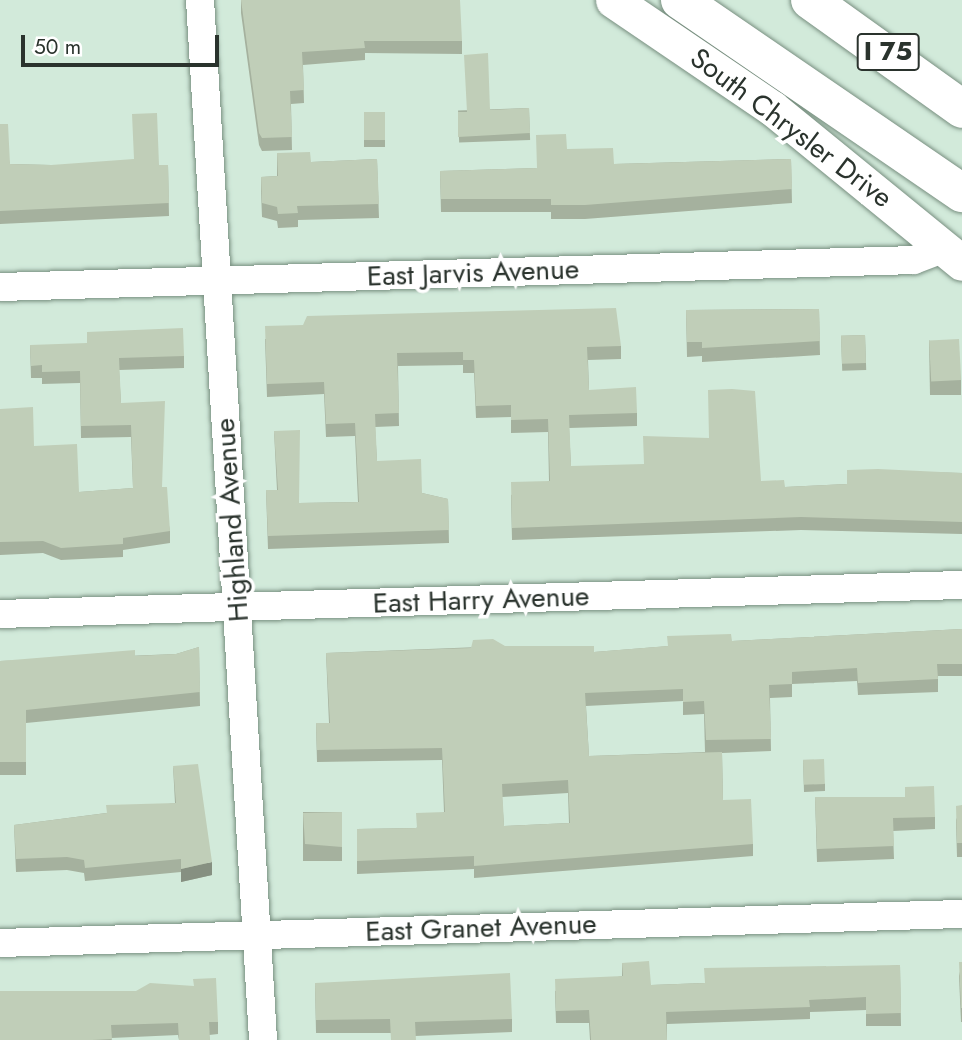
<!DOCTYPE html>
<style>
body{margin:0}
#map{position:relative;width:962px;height:1040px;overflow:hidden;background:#d2eada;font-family:Jost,sans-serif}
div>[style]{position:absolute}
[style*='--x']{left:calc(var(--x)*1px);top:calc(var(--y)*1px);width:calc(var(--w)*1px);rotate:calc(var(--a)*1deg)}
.roads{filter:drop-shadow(0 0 2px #788f80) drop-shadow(0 0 2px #788f80)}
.minor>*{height:28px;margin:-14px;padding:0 14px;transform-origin:14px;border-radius:14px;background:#fff}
.major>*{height:35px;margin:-17.5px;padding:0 17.5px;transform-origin:17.5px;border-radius:17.5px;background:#fff}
.highway>*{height:38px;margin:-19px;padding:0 19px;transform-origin:19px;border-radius:19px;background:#fff}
.wall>*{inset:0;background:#a5b19e;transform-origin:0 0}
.shaded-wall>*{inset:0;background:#869081}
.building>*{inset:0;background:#c0ceb8;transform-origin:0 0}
span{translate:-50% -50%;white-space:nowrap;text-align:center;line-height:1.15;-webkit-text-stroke:7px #fff;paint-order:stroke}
.shield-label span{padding:2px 5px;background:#fff;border:2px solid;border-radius:5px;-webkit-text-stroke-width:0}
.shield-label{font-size:26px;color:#2a332d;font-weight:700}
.street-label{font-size:28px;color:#2a332d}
.scale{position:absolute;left:21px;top:35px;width:198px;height:32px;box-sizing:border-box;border:4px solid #2a332d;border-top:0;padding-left:9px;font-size:21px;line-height:24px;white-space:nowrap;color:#2a332d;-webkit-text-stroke:5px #fff;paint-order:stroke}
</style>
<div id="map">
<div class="roads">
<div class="minor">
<div style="--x:200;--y:0;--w:1042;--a:86.53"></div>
<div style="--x:0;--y:287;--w:914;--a:-1.69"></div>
<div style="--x:914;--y:260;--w:33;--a:-21"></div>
<div style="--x:0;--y:614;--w:962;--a:-1.73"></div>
<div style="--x:0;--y:943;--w:962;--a:-1.73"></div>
</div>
<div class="major">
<div style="--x:613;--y:0;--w:192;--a:34.2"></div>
<div style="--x:772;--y:108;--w:245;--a:39.2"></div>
</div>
<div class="highway">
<div style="--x:680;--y:0;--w:342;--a:34.4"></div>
<div style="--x:810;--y:0;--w:187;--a:35.6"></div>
</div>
</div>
<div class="wall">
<div style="clip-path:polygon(241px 0,462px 41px,462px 54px,365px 53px,365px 60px,303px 65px,304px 103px,291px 104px,292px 150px,262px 151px,259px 145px,241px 13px)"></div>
<div style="left:529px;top:108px;width:32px;height:71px;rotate:88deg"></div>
<div style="left:385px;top:112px;width:35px;height:21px;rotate:90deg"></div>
<div style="clip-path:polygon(0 124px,10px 164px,51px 165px,168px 165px,169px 216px,0 224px)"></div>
<div style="clip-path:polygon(567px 149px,614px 164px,791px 159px,792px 203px,585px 219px,551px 219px,551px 212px,441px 212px,440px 171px,537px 168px)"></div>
<div style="clip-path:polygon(277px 153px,311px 162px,377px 159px,379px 218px,298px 220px,298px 227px,278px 228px,277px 221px,262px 217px,261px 191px,261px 177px,277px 176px)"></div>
<div style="clip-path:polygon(819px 309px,820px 355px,702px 362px,702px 356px,687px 357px,686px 310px)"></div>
<div style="left:865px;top:335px;width:35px;height:24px;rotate:88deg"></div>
<div style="clip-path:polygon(265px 339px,621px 346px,621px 359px,588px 360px,589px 390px,637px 413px,637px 426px,569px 428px,571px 466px,761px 481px,785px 487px,847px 484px,847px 470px,962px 473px,962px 534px,801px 530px,512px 540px,511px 495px,549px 481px,548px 432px,511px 433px,511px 417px,476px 418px,474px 373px,463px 373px,463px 365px,398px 366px,399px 426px,375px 427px,377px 461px,422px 493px,448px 499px,449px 543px,268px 549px,266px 490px,277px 490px,274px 431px,299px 503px,358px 502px,355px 436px,326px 437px,324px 394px,267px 397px)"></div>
<div style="clip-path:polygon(929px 340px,961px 380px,961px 395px,930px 395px)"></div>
<div style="clip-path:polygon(30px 345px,184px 356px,184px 368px,119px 370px,121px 403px,162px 487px,170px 531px,170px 543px,123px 550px,123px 557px,61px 560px,43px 553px,0 555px,0 409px,34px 446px,79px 492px,133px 488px,131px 437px,81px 438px,80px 383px,42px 384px,42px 378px,31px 378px)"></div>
<div style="clip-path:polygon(evenodd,962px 629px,962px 676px,938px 676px,938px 692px,858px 695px,857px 681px,792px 684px,792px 697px,770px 698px,771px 751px,722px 753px,723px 800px,753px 844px,753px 856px,474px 878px,474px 869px,357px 874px,357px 829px,416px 828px,444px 812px,442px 760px,317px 762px,316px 723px,329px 723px,326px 653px,505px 646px,594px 652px,732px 641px,962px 629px,683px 701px,683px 715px,704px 714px,705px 752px,589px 756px,586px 706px,683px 701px,962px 629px,568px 793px,569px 823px,504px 826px,502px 797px,568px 793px)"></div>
<div style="clip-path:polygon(199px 647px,200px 706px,26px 723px,26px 775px,0 775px,0 661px,176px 654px)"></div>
<div style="clip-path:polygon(803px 760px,825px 784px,825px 791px,804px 792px)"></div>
<div style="clip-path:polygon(173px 766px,212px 875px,181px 882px,181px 872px,85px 881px,84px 873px,67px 870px,16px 872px,14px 825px,106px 813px,175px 803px)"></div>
<div style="clip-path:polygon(815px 797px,905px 797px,935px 817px,935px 829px,893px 831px,894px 859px,817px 862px)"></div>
<div style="clip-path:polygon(962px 805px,962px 857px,957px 857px,956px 820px)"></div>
<div style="left:342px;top:812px;width:49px;height:39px;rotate:90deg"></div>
<div style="clip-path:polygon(962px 962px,962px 1022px,961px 1022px,959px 976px)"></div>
<div style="clip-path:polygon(622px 963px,651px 985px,704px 983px,900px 965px,901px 1026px,866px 1026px,866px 1010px,810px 1012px,810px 1019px,667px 1024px,667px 1040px,590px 1040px,589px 1023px,556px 1023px,555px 991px,622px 976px)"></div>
<div style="clip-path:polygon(315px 983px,512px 1019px,512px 1032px,415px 1036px,390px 1033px,316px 1033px)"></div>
<div style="clip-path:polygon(0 991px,218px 1022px,218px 1034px,209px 1035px,210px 1040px,179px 1040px,178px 1035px,111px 1038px,112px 1040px,0 1040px)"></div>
</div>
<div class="shaded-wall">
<div style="clip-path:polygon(212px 862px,212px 875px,181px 882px,181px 869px)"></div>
</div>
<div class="building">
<div style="clip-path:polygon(241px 0,460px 0,462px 41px,364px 41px,365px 48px,302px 52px,304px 90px,290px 91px,292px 137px,262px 138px,259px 133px)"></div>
<div style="clip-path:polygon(488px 53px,490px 110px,529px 108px,530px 133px,458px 137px,458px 112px,467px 112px,464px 55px)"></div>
<div style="left:385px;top:112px;width:28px;height:21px;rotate:90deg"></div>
<div style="clip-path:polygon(157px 113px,159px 165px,168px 165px,169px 203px,0 211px,0 124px,8px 124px,10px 164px,51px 165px,134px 159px,132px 114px)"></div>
<div style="clip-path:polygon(566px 134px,567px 149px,613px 148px,614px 164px,791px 159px,792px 189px,585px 205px,551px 205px,551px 199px,441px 199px,440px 171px,537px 168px,536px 135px)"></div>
<div style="clip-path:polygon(310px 152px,311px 162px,377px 159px,379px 204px,297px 206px,298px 213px,278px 214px,277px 207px,262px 203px,261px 177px,278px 176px,277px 153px)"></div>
<div style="clip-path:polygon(616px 308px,621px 346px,587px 347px,589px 390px,636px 387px,637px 413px,569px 415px,571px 466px,644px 464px,643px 436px,709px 438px,708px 390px,732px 389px,755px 391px,761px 481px,784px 480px,785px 487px,847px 484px,847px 470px,878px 469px,962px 473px,962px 522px,801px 517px,512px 528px,511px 482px,550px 481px,548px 419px,511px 420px,511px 405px,476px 406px,474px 360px,463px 360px,463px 352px,397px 353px,399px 413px,375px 414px,377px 461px,421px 459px,422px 493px,448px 499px,449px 530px,268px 536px,266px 490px,278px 490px,274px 431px,300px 430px,299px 503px,359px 502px,355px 423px,326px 424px,324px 382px,267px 384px,265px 326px,303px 325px,307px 316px)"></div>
<div style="clip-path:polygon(819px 309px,820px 341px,702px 348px,702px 342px,687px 342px,686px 310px)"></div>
<div style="clip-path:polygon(183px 328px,184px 356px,119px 358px,121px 403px,165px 401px,162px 487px,167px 487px,170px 531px,123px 538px,123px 544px,61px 548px,43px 541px,0 542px,0 409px,33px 407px,34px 446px,77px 444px,79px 492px,133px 488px,131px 425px,81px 426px,80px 371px,42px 372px,42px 365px,31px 366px,30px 345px,87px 343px,87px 332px)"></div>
<div style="left:865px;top:335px;width:28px;height:24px;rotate:88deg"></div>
<div style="left:959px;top:339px;width:41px;height:30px;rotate:87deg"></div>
<div style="clip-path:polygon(evenodd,962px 629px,962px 664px,937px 664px,938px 679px,858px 683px,857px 668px,792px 672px,792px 684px,769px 685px,771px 739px,706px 740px,704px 701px,683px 702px,683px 689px,585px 693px,589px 756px,722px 752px,723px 800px,751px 799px,753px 844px,474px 866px,474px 856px,357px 861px,357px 829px,417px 828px,416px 813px,445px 812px,442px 748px,317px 750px,316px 723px,330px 723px,326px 653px,471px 648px,473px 640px,493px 639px,505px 646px,594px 646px,594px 652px,668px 646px,667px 636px,731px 634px,732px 641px,962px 629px,568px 780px,570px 823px,504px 826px,502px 784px,568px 780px)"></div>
<div style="clip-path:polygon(199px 647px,200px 692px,26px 710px,26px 762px,0 762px,0 661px,135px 650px,135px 656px,176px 654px)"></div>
<div style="left:824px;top:759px;width:25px;height:21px;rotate:88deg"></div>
<div style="clip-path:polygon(198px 764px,212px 862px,181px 869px,181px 859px,85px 868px,84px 860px,67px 857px,16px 859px,14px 825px,107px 813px,106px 805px,176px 803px,173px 766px)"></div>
<div style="clip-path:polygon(934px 786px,935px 817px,893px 818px,894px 846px,817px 849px,815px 797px,905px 797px,905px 787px)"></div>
<div style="clip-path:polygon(962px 805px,962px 843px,957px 843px,956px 806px)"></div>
<div style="clip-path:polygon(342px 812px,342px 847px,305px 844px,303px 813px)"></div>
<div style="clip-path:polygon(649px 961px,651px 985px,705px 983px,704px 968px,900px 965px,901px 1013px,866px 1014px,866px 997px,809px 1000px,810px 1007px,666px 1012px,667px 1040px,591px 1040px,589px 1010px,556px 1011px,555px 979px,623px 976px,622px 963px)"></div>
<div style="clip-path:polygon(959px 962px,962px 962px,962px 1008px,961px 1008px)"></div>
<div style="clip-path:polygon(510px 973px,512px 1019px,415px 1022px,416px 1040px,391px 1040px,390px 1019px,316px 1020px,315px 983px)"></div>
<div style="clip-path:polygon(216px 978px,218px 1022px,209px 1022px,210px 1040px,179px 1040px,178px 1023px,111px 1025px,112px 1039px,92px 1040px,0 1040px,0 991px,136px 991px,150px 983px,194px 986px,193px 979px)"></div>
</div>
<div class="shield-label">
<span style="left:888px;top:52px">I 75</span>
</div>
<div class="street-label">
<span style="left:791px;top:128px;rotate:37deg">South Chrysler Drive</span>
<span style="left:473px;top:273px;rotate:-2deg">East Jarvis Avenue</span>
<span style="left:232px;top:520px;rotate:-94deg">Highland Avenue</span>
<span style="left:481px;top:600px;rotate:-2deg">East Harry Avenue</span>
<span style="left:481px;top:928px;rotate:-2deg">East Granet Avenue</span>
</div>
<div class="scale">50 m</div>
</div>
